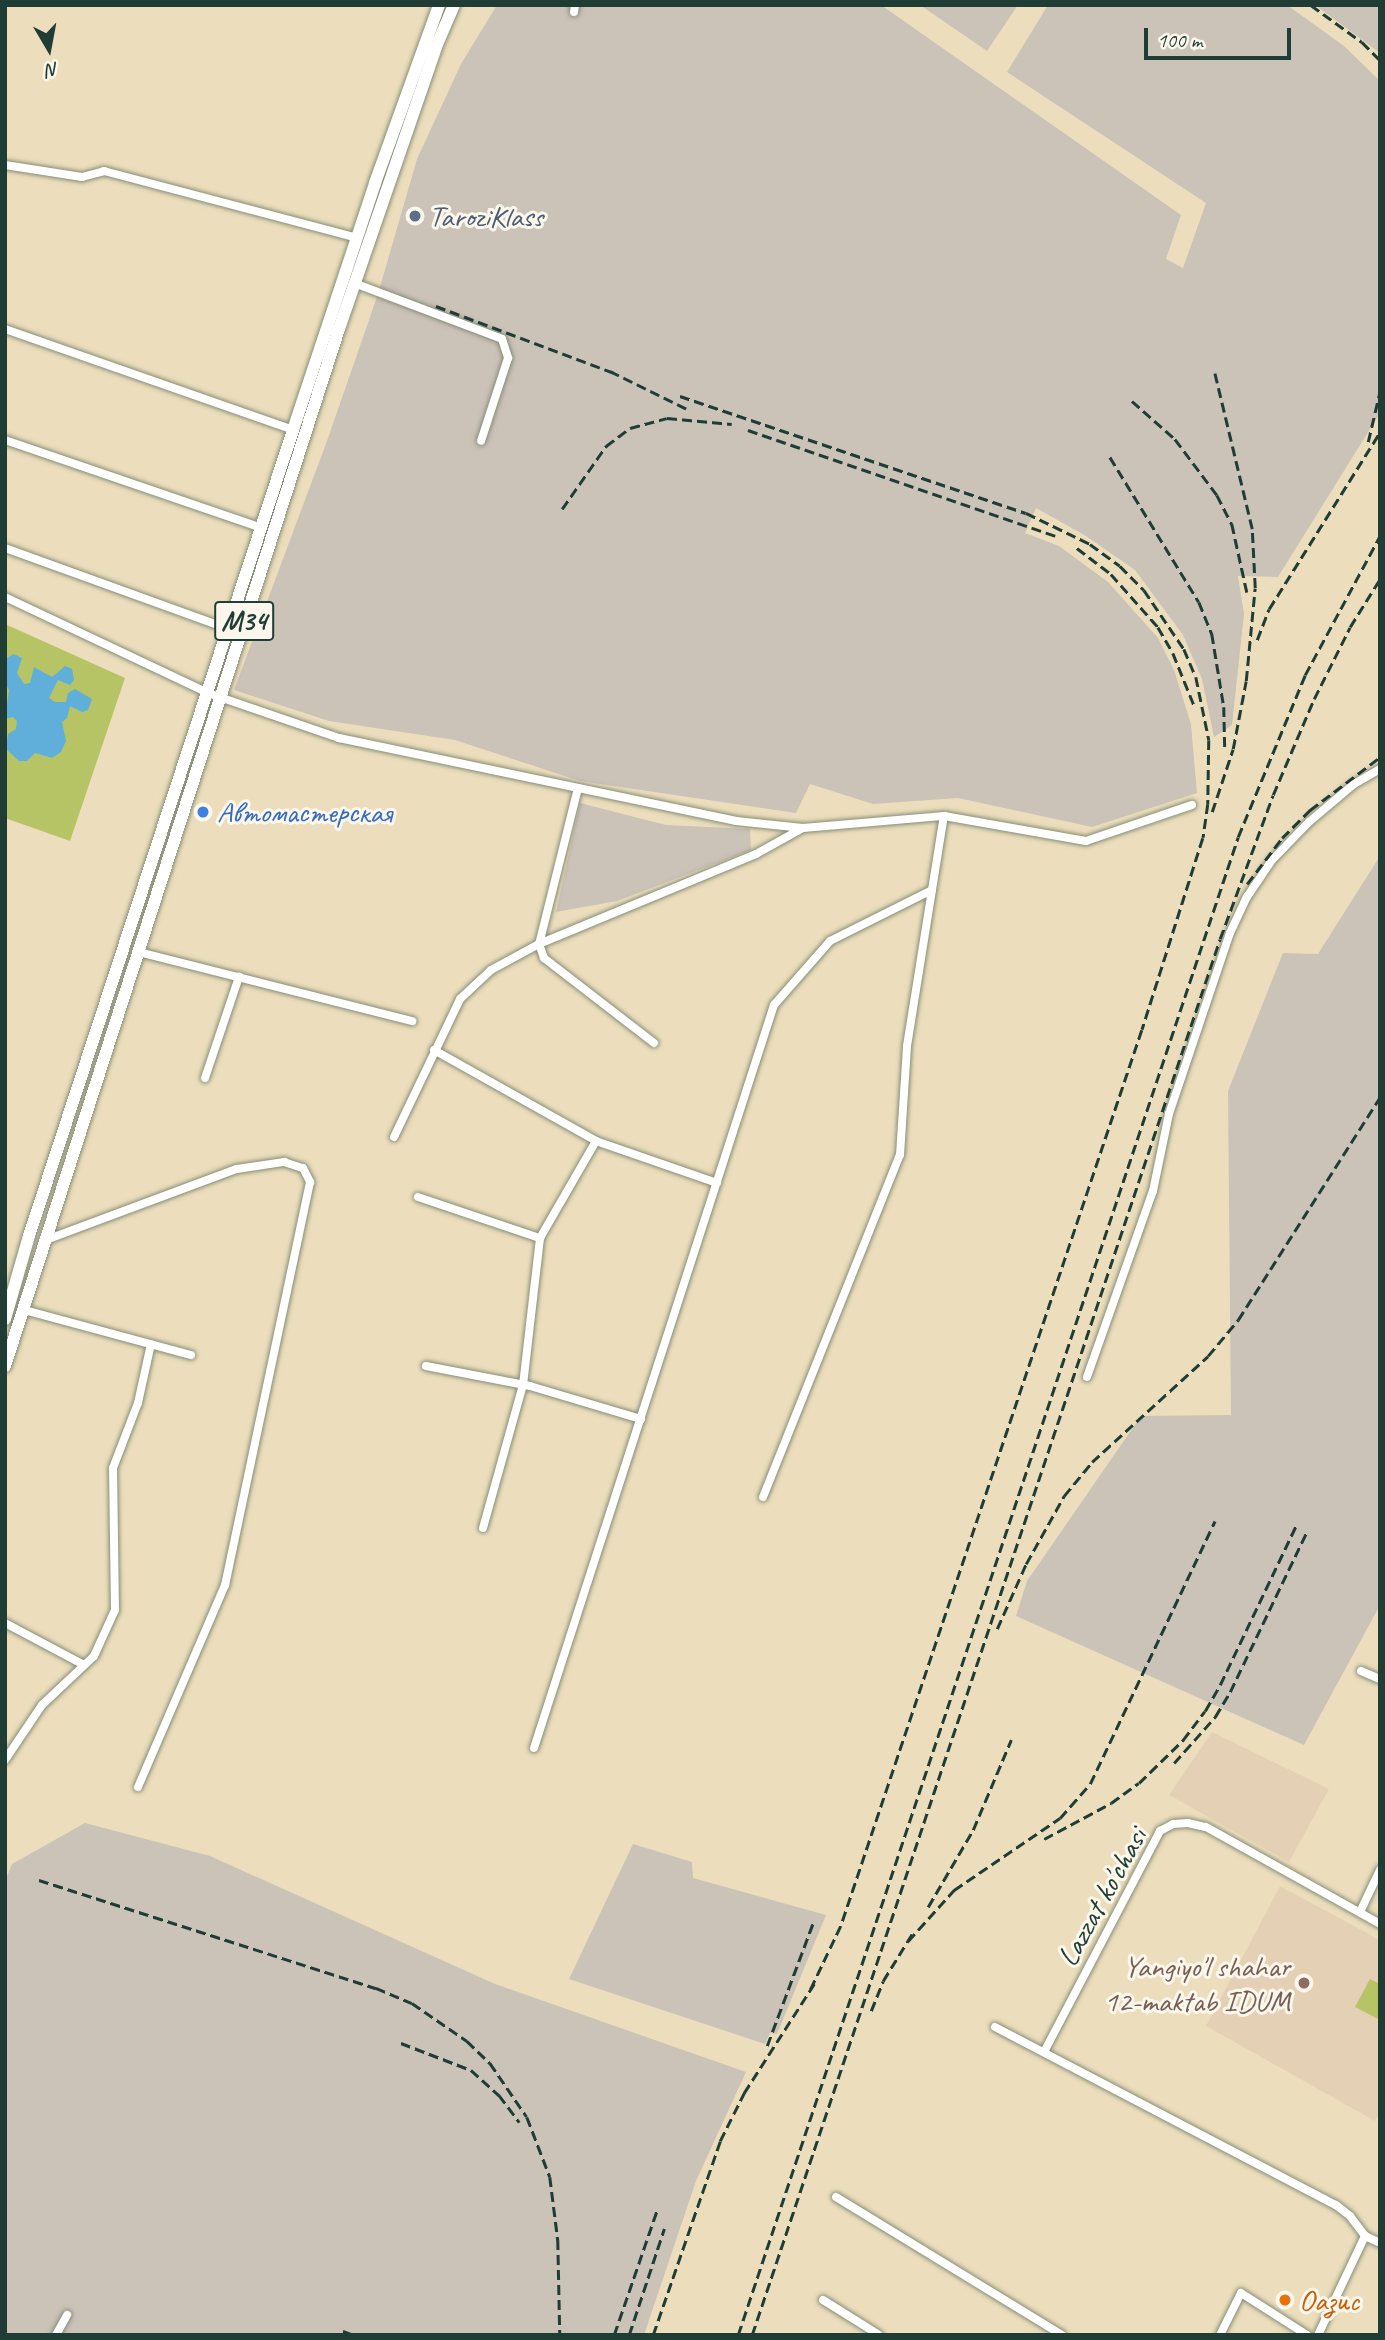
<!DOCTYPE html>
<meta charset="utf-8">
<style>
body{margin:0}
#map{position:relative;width:1385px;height:2340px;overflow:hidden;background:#ecdebc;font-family:Caveat,sans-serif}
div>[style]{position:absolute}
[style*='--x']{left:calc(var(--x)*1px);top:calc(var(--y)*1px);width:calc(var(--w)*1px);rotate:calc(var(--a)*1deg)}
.built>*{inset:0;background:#e4d1b5}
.industrial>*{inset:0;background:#cbc2b8}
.green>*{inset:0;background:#b6c466}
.water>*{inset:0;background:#5fafda}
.roads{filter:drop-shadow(0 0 2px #868e78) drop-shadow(0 0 2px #868e78)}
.minor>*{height:8px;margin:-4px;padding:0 4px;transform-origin:4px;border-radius:4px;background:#fff}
.primary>*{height:12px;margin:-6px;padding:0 6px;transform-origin:6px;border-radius:6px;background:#fff}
.rail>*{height:2.5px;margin-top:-1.25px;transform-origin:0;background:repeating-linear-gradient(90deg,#1f3d34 0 10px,transparent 0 15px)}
.dots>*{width:19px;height:19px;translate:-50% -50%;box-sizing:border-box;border:4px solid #fbf7ec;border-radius:50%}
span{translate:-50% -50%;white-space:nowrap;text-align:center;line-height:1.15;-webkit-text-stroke:6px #fbf7ec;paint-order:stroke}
.shield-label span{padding:2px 5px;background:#fbf7ec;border:2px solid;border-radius:5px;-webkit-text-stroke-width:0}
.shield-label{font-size:28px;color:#1f3d34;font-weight:700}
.service-label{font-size:30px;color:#4e5e75}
.left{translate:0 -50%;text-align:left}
.shop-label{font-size:30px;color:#366cbe}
.street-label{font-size:30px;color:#1f3d34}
.education-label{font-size:30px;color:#785e54}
.right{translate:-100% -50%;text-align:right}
.food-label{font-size:30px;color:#c56008}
.frame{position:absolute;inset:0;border:7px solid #1f3d34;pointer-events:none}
.north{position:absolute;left:14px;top:14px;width:70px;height:70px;-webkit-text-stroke:5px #fbf7ec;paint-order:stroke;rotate:170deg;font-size:19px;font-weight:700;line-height:28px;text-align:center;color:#1f3d34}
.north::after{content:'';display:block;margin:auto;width:24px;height:32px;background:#1f3d34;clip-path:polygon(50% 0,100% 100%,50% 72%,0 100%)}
.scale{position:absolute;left:1144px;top:28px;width:147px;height:32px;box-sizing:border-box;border:4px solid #1f3d34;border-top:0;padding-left:9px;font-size:21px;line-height:24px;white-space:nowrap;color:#1f3d34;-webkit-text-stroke:5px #fbf7ec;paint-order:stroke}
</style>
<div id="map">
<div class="built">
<div style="clip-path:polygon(1212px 1732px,1329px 1789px,1289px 1862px,1169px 1795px)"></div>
<div style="clip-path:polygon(1280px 1886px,1380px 1940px,1380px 2112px,1375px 2121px,1206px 2026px)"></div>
</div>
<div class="industrial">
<div style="clip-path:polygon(497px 5px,881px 5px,1181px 215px,1166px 259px,1183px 268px,1206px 203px,1007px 72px,1048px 5px,1287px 5px,1344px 46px,1380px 81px,1380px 413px,1278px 577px,1238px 576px,1244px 614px,1232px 725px,1214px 737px,1202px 679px,1183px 635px,1135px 570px,1086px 536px,1036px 508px,1025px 533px,1059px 546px,1108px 582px,1158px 638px,1174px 670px,1191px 724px,1197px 793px,1092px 827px,958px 798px,873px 804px,810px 784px,796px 813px,580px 781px,455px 740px,329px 721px,234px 690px,327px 441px,378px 294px,417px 159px,461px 64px)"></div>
<div style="clip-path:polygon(920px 5px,1018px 5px,987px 51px)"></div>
<div style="clip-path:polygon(1315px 5px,1380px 5px,1380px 53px)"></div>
<div style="clip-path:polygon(580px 803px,666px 825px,750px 829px,751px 850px,617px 901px,556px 912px)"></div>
<div style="clip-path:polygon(1380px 856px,1380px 1605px,1304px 1745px,1016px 1616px,1027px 1581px,1141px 1416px,1231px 1415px,1228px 1091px,1283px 953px,1318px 954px)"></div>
<div style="clip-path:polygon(85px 1823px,210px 1856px,495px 1984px,746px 2072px,696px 2181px,644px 2335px,5px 2335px,5px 1881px,12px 1864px)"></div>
<div style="clip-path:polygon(633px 1844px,692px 1862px,693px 1878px,826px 1915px,777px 2034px,770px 2033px,765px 2044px,569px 1979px)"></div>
</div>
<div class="green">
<div style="clip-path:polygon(5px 624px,125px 678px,70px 841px,5px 818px)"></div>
<div style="clip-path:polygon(1370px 1979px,1380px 1984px,1380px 2020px,1355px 2007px)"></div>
</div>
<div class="water">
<div style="clip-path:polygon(14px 654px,22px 658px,17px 673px,24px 684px,30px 683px,34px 667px,52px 677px,65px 666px,72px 669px,74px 680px,70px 685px,58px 680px,49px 698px,55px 702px,66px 702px,68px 693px,75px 689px,92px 699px,88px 710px,82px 712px,70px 706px,67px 718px,62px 722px,66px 741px,61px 752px,52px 758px,35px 753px,27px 761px,19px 761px,6px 749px,8px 734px,16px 729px,17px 721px,13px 717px,5px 719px,9px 690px,5px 683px,5px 659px)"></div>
</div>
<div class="roads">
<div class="minor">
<div style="--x:574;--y:12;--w:7;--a:-82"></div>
<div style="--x:5;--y:165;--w:78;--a:8.9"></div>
<div style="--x:82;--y:177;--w:23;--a:-15"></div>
<div style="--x:104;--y:171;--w:262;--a:14.8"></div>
<div style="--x:354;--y:283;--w:158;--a:20.7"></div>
<div style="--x:502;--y:339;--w:20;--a:72"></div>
<div style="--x:508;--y:358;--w:87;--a:108"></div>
<div style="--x:5;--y:329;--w:305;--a:19.3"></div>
<div style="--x:5;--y:440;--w:272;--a:18.9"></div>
<div style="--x:5;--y:548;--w:238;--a:19.9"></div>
<div style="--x:5;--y:597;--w:225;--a:25.3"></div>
<div style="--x:208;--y:693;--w:139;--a:19"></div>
<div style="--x:339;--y:738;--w:406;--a:11.8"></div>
<div style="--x:736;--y:821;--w:67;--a:6"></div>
<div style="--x:803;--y:828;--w:142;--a:-4.9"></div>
<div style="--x:944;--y:816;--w:144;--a:10"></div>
<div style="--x:1086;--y:841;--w:112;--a:-18.8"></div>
<div style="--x:578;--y:788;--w:161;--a:104"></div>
<div style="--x:539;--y:944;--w:15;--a:70"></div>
<div style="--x:544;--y:958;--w:139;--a:37.7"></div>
<div style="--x:139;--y:952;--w:282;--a:14.2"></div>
<div style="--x:434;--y:1050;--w:186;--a:29.3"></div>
<div style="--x:596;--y:1141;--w:128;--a:19.1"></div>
<div style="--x:205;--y:1078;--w:107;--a:-71.4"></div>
<div style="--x:394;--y:1137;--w:153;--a:-64.4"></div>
<div style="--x:460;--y:999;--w:42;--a:-43.1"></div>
<div style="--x:491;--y:970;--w:55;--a:-28.4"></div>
<div style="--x:539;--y:944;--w:235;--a:-22.5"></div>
<div style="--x:756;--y:854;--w:54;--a:-29"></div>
<div style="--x:418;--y:1197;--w:129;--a:18.6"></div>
<div style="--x:43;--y:1241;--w:207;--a:-20.4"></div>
<div style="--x:237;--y:1169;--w:48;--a:-8.5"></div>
<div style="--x:284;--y:1162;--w:20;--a:18"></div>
<div style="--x:303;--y:1168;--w:16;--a:63"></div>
<div style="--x:310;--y:1182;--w:412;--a:101.9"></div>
<div style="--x:225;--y:1585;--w:220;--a:113.3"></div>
<div style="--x:24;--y:1310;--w:173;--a:15.1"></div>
<div style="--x:426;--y:1366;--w:106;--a:10.9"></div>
<div style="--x:530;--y:1386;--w:116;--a:16.6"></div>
<div style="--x:1087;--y:1377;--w:197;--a:-70.5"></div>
<div style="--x:1153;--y:1191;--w:79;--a:-78.3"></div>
<div style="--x:1169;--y:1114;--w:191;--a:-71.4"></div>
<div style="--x:1230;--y:933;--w:40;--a:-65"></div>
<div style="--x:1247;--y:897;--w:45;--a:-56"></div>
<div style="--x:1272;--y:860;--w:53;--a:-45.8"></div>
<div style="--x:1309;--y:822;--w:59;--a:-40.2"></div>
<div style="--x:1354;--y:784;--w:30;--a:-30"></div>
<div style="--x:763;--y:1497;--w:368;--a:-68.2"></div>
<div style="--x:900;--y:1155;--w:109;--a:-86.3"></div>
<div style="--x:907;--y:1046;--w:233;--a:-80.9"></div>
<div style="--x:483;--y:1528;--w:148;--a:-74.4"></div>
<div style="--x:523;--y:1385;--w:148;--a:-83.4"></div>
<div style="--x:540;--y:1238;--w:112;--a:-60"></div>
<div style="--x:5;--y:1623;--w:89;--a:28"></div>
<div style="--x:1361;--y:1671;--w:21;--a:23"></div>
<div style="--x:534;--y:1748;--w:781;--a:-72.1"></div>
<div style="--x:774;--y:1005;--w:85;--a:-48.8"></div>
<div style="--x:830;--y:941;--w:114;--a:-26.6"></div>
<div style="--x:5;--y:1760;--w:66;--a:-56.1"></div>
<div style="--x:42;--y:1705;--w:71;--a:-43.3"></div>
<div style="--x:94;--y:1656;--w:51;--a:-65.5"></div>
<div style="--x:115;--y:1610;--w:142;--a:-90.8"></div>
<div style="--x:113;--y:1468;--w:70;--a:-69"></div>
<div style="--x:138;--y:1403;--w:60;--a:-77.6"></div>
<div style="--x:1360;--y:1912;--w:47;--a:-64.5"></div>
<div style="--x:995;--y:2027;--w:385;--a:27.6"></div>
<div style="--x:1336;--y:2205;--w:18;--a:38"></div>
<div style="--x:1350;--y:2216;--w:25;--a:53"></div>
<div style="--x:1365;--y:2236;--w:17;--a:25"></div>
<div style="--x:1044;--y:2052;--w:250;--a:-62.3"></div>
<div style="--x:1160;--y:1831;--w:15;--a:-28"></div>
<div style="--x:1173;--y:1824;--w:15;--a:-4"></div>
<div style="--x:1188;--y:1823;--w:18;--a:13"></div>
<div style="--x:1206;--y:1827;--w:199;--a:29.1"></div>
<div style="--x:836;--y:2197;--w:265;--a:31.4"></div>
<div style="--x:823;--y:2300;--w:66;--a:32"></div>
<div style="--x:56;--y:2335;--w:23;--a:-61"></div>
<div style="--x:1220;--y:2335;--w:47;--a:-63.4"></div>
<div style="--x:1241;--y:2293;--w:78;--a:32.5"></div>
<div style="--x:1318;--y:2335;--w:110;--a:-64.6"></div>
</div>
<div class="primary">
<div style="--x:5;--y:1319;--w:86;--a:-73.9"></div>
<div style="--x:29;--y:1236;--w:848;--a:-71.86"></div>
<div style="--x:293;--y:430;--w:260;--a:-71.6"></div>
<div style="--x:375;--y:183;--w:189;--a:-70.2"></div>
<div style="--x:5;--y:1366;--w:1089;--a:-72.15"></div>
<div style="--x:339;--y:329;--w:298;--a:-71"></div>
<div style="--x:436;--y:47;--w:46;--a:-66.8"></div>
</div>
</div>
<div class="rail">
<div style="--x:1311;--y:5;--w:63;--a:36"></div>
<div style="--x:1362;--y:42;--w:25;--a:45"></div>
<div style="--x:436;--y:306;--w:193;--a:20.6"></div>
<div style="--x:610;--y:371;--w:88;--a:26.3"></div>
<div style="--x:680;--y:396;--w:365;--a:18.7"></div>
<div style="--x:1026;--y:513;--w:71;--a:25.8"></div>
<div style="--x:1090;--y:544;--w:37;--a:36"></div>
<div style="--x:1120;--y:566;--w:34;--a:45"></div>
<div style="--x:1144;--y:590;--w:71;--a:55.9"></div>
<div style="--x:1184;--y:649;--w:30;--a:67"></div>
<div style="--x:1196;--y:677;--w:64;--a:78.3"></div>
<div style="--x:1209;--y:740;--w:64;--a:90.9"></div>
<div style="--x:1208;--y:804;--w:34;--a:98"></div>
<div style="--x:1203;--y:838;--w:201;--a:107.6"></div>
<div style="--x:1142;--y:1030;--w:945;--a:108.57"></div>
<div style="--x:841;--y:1926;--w:72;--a:115.5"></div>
<div style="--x:1132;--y:401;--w:57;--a:41.5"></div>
<div style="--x:1175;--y:439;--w:70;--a:53.1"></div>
<div style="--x:1217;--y:495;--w:33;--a:63"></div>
<div style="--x:1232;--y:524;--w:70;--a:77.6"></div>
<div style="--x:748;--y:430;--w:326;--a:19"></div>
<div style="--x:1368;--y:442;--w:52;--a:-76.8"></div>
<div style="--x:1110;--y:457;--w:170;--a:58.5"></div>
<div style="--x:1199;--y:602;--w:35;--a:68"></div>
<div style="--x:1212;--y:634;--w:74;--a:80.7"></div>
<div style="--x:1224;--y:707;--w:43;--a:88.7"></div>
<div style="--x:562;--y:509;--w:77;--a:-55.1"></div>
<div style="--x:606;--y:446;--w:30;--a:-37"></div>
<div style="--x:630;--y:428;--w:38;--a:-15"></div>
<div style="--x:667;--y:418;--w:65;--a:5.3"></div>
<div style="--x:1077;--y:548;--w:43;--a:37.4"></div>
<div style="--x:1111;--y:574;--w:71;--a:48.4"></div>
<div style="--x:1158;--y:627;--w:30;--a:60"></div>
<div style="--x:1173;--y:653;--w:56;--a:68"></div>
<div style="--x:1257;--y:640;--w:33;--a:-69"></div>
<div style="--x:1269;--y:609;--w:209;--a:-57.9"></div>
<div style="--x:1212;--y:812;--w:66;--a:-71.6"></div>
<div style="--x:1233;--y:749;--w:69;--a:-79.2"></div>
<div style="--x:1246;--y:681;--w:93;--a:-84.5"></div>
<div style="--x:1255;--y:588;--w:59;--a:-92.9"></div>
<div style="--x:1252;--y:529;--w:163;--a:-103.5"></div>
<div style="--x:1247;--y:884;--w:58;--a:-52.7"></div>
<div style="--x:1282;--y:838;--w:40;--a:-45"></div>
<div style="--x:1310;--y:810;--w:88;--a:-37.1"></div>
<div style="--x:997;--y:1629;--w:71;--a:-66"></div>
<div style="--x:1026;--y:1564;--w:78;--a:-60.8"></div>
<div style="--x:1064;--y:1496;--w:44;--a:-50.5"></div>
<div style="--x:1092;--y:1462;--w:157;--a:-42.4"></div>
<div style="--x:1208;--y:1356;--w:47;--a:-50.2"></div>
<div style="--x:1238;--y:1320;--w:264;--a:-57.5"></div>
<div style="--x:1174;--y:1763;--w:62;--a:-48.3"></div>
<div style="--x:1215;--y:1717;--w:29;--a:-59"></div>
<div style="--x:1230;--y:1692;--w:178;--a:-64.4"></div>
<div style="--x:1044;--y:1839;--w:76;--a:-28.2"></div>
<div style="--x:1111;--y:1803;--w:34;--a:-36"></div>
<div style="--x:1139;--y:1783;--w:62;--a:-44.3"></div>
<div style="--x:1183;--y:1740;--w:36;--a:-53"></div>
<div style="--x:1205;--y:1711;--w:30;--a:-60"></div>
<div style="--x:1220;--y:1685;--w:176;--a:-64.5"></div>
<div style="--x:39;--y:1880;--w:354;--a:17.8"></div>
<div style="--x:376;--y:1988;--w:39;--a:23"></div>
<div style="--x:412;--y:2003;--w:67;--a:34.6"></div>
<div style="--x:467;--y:2041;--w:32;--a:44"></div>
<div style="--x:490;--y:2063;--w:65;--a:55.6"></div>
<div style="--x:527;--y:2117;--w:64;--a:69"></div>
<div style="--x:550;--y:2177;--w:64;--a:82.8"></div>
<div style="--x:558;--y:2240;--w:95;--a:88.8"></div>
<div style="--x:928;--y:1907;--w:89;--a:-59.7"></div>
<div style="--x:973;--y:1830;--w:98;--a:-67.1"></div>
<div style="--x:908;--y:1941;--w:69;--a:-48"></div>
<div style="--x:954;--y:1890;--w:128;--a:-34.2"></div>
<div style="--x:1060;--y:1818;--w:45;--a:-48.6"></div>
<div style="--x:1090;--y:1784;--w:291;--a:-64.6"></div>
<div style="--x:871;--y:2011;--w:32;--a:-68"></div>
<div style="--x:883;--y:1981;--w:55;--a:-58.3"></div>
<div style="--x:401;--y:2043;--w:75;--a:21.1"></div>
<div style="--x:471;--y:2070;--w:38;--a:42"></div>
<div style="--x:499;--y:2095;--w:34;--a:53"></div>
<div style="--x:767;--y:2046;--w:131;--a:-69.5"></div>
<div style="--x:343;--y:2331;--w:12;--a:20"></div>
<div style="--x:614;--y:2335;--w:132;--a:-71"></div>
<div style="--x:629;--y:2335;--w:112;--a:-71.7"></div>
<div style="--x:653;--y:2335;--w:205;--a:-70.9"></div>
<div style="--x:720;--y:2141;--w:54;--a:-63.4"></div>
<div style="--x:744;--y:2093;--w:130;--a:-57.3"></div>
<div style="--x:738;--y:2335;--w:1579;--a:-71.54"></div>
<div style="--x:1238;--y:837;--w:175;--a:-67.5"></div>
<div style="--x:1305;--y:675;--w:158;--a:-61.7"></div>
<div style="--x:752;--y:2335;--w:1472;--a:-71.47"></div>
<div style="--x:1220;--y:939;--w:153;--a:-69.8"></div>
<div style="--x:1273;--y:795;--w:104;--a:-66.9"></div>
<div style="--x:1314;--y:699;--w:80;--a:-63.4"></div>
<div style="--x:1350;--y:627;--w:57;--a:-58"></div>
</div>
<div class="dots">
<div style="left:415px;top:216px;background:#5c6f8a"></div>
<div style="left:203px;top:812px;background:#3f7fe0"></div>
<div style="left:1304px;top:1983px;background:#8d6e63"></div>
<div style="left:1285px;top:2300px;background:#e8710a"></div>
</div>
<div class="shield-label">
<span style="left:244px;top:621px">M34</span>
</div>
<div class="service-label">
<span class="left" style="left:429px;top:216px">TaroziKlass</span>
</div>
<div class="shop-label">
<span class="left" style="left:217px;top:812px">Автомастерская</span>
</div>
<div class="street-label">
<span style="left:1102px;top:1897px;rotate:-61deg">Lazzat ko'chasi</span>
</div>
<div class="education-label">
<span class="right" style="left:1290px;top:1983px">Yangiyo'l shahar<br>12-maktab IDUM</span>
</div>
<div class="food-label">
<span class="left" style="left:1299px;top:2300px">Оазис</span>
</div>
<div class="frame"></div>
<div class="north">N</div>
<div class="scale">100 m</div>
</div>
